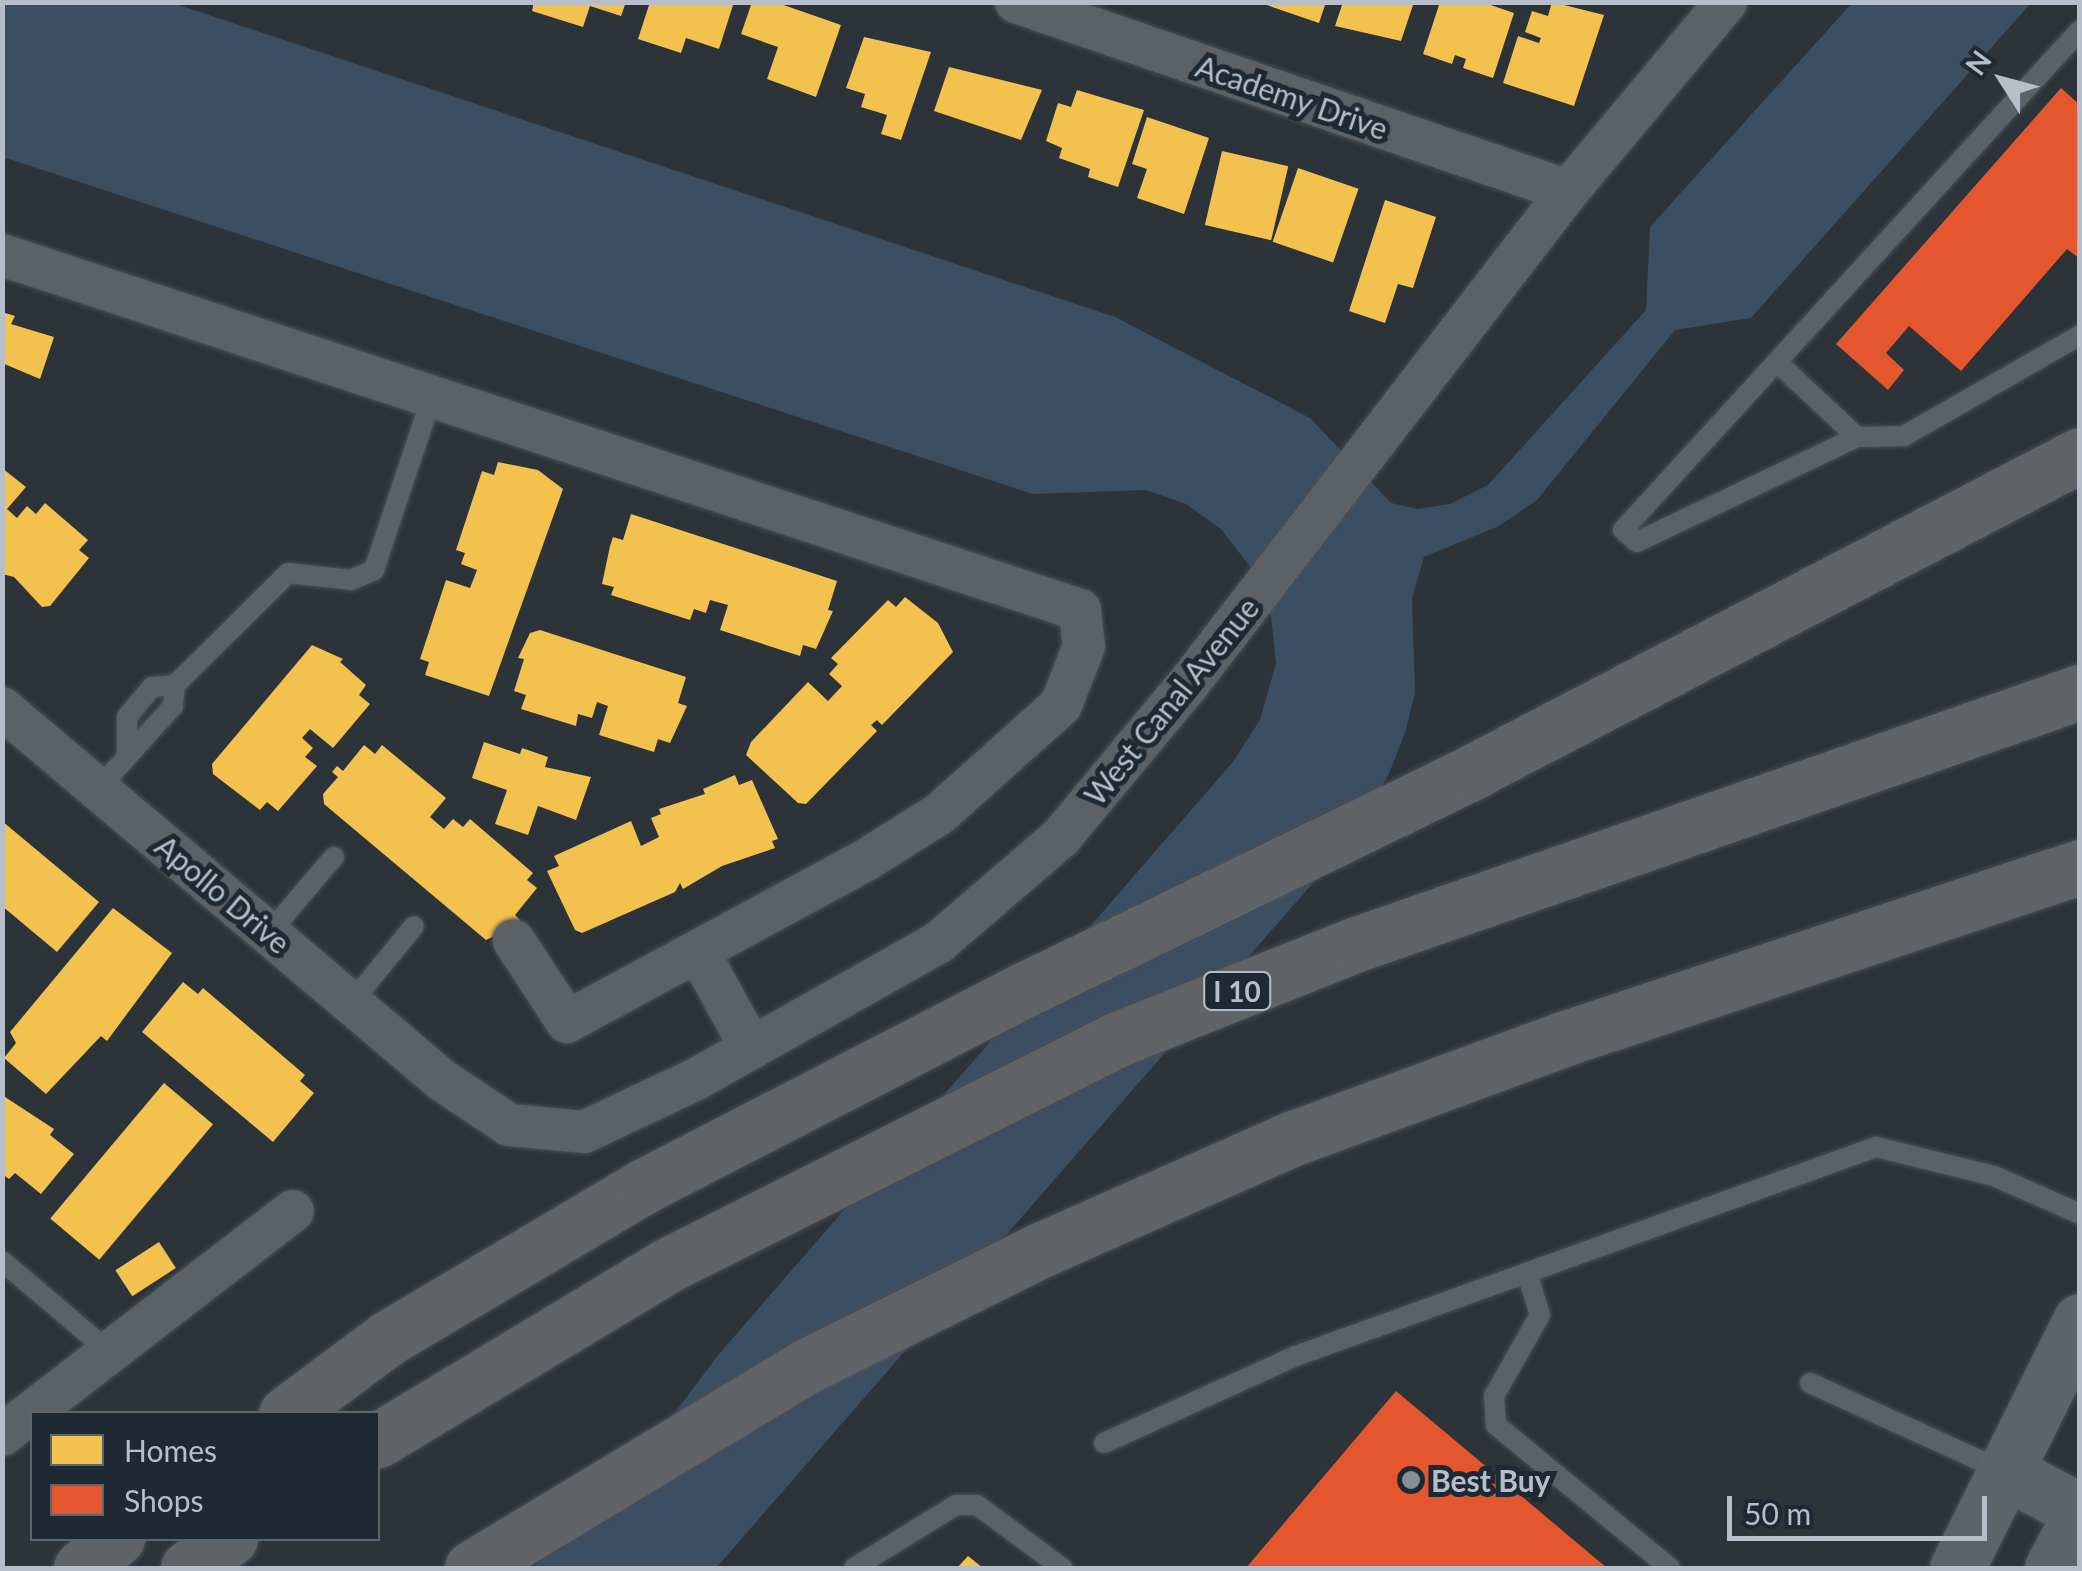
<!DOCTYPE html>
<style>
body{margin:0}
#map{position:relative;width:2082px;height:1571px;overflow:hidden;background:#2c3339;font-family:Lato,sans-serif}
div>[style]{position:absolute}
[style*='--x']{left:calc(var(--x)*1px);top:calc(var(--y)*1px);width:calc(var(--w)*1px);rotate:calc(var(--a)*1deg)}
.water>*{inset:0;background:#3b4f63}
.homes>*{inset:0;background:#f2c14e;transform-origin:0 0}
.shops>*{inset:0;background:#e4572e}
.roads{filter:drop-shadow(0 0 2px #4a4f54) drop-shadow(0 0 2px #4a4f54)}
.lane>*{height:20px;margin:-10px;padding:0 10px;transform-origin:10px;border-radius:10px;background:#5c6067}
.street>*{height:42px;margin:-21px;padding:0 21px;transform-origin:21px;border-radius:21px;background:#5c6067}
.primary>*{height:55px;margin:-27.5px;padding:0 27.5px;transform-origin:27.5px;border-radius:27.5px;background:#5e6369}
.highway>*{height:55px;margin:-27.5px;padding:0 27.5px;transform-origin:27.5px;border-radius:27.5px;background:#616467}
.dots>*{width:28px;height:28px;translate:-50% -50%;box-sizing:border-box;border:5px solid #1f2934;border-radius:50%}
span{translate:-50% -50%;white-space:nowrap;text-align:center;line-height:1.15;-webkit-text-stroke:10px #1f2934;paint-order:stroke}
.shield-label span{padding:2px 8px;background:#1f2934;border:2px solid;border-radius:8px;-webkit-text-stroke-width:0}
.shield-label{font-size:28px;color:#b6bfc9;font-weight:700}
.street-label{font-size:30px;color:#b6bfc9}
.poi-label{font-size:30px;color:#b6bfc9;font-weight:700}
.left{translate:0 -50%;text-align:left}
.frame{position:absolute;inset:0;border:5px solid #b6bfc9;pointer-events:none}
.legend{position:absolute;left:30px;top:1411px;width:350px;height:130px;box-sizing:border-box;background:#1f2934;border:2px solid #5b6570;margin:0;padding:12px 18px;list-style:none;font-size:30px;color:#b6bfc9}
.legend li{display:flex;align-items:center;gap:20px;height:50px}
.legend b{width:50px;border:2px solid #5b6570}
.north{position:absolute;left:1952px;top:30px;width:100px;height:100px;-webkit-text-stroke:8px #1f2934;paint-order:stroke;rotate:306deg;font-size:28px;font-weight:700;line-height:40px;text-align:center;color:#b6bfc9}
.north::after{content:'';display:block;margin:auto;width:35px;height:45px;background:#b6bfc9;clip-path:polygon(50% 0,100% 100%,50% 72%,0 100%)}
.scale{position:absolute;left:1727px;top:1496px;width:260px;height:45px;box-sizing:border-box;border:5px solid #b6bfc9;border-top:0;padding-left:12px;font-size:30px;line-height:35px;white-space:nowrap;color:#b6bfc9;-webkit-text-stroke:8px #1f2934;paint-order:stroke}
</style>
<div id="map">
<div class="water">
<div style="clip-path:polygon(3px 3px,173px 3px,1115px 317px,1310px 418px,1391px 503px,1418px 509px,1450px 504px,1488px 485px,1646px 310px,1650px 227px,1852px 3px,2031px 3px,1751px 318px,1675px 330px,1537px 500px,1499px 526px,1424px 557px,1412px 598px,1415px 693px,1405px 733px,1388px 776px,1332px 861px,716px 1568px,533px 1568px,613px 1495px,719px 1354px,1232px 763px,1260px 720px,1276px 663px,1271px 616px,1258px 577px,1221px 529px,1186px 504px,1146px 490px,1033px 494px,3px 157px)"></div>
</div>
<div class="homes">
<div style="clip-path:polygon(534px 2px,626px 2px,621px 16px,590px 6px,583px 27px,532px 11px)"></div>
<div style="clip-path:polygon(650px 2px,734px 2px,719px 49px,686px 38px,681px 53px,638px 39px)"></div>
<div style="clip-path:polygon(752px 2px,775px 2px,841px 25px,816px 97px,767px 79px,778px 47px,741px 34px)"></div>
<div style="clip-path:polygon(1258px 2px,1326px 2px,1319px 23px)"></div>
<div style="clip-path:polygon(1343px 2px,1414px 2px,1401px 41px,1335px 26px)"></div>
<div style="clip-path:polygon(1440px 2px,1482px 2px,1514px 13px,1493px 78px,1463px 68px,1466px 59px,1455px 55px,1452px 64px,1423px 54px)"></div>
<div style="clip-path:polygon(1552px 2px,1604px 15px,1574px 106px,1503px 83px,1518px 36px,1539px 43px,1541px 38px,1525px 32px,1532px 11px,1548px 16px)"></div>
<div style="clip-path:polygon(864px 37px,931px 52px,901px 140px,881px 134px,887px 115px,861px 107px,865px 94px,846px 88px)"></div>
<div style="clip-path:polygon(949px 67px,1042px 90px,1021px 140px,934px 111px)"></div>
<div style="clip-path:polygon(1077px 90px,1144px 110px,1118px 187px,1088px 177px,1090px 169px,1059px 158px,1062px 148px,1046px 141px,1058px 103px,1071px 107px)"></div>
<div style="clip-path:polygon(1147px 117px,1209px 138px,1184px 214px,1137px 198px,1147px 169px,1132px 164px)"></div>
<div style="left:1222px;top:151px;width:68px;height:76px;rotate:13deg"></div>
<div style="left:1298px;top:168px;width:64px;height:78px;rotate:19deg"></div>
<div style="clip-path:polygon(1385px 200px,1436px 217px,1413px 288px,1398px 284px,1385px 323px,1349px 311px)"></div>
<div style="clip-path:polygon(2px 312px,15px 316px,11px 324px,54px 337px,40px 379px,2px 363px)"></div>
<div style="clip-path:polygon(498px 462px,538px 470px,563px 489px,489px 696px,425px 675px,429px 662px,420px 659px,446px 580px,470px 588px,477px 570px,461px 564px,465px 553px,456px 550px,482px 471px,494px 475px)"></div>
<div style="clip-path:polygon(2px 468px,26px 487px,7px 509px,17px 518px,27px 506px,36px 514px,45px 503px,88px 540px,79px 550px,89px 558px,50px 606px,42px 607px,14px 577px,2px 574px)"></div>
<div style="clip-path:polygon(631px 514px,837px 581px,828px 610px,833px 611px,816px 649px,803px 645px,800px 656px,720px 630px,728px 605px,710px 600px,706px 613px,694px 609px,690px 620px,611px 595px,614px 587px,602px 584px,610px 546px,613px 537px,623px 540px)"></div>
<div style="clip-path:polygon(905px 597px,938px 623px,953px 652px,882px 725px,877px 720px,871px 725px,877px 731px,806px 804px,798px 803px,746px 755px,751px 742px,808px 682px,828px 701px,842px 686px,829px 674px,838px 664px,831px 658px,888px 600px,896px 607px)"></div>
<div style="clip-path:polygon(540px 630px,686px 677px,678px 703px,687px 706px,670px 743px,658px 739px,654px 752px,599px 735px,608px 706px,597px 702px,592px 718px,578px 714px,576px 726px,521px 709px,526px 695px,514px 691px,524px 659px,518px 658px,530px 633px)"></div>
<div style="clip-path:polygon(312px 645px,343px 659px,340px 662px,366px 685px,359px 695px,370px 704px,333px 748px,310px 729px,302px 738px,313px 748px,305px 757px,317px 766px,278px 811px,267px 802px,260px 810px,213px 774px,212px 764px)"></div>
<div style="clip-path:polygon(484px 742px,520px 754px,522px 748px,548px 757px,545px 767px,591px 777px,576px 820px,538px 806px,528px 835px,495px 824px,507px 790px,472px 778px)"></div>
<div style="clip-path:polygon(364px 745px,375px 754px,382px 745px,446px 798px,430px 817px,444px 829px,453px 819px,463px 827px,470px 819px,533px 873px,527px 880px,537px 888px,515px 915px,520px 920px,515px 926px,486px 940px,324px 804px,323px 794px,338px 777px,332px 772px,337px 766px,343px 771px)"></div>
<div style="clip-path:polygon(735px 775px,739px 785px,752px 780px,778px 839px,772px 841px,775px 848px,722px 866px,683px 889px,680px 883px,675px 892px,582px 933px,575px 930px,547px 871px,559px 866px,554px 856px,631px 821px,641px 846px,659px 837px,651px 818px,661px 814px,659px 809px,705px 794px,703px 789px)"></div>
<div style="clip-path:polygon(2px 821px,99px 902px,57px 952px,2px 906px)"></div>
<div style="clip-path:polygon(113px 908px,172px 953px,107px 1041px,101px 1036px,46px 1094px,4px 1058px,16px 1043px,10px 1032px)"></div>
<div style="clip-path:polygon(183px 982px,198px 994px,203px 988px,305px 1075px,300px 1081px,314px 1093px,273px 1142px,142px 1032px)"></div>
<div style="left:164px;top:1083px;width:64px;height:177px;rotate:40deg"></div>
<div style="clip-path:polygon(2px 1095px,54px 1129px,50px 1135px,74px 1154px,41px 1194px,15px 1173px,9px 1179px,2px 1174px)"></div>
<div style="left:159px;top:1242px;width:31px;height:52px;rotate:57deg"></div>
<div style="clip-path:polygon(968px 1556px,983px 1568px,957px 1568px)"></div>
</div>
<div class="shops">
<div style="clip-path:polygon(2061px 88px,2080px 105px,2080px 259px,2067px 249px,1961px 371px,1909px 326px,1886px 353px,1904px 370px,1888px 390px,1836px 344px)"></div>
<div style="clip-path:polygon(1396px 1391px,1607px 1568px,1246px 1568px)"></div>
</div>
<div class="roads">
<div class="lane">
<div style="--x:1778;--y:363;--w:108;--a:43.1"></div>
<div style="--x:1857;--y:437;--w:244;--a:154.5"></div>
<div style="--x:1637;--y:542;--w:18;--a:-139"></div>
<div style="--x:1623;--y:530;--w:677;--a:-47.57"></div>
<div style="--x:1857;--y:437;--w:47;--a:-1.2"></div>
<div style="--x:1904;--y:436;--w:203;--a:-29.8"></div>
<div style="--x:175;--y:685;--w:159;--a:-44.7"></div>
<div style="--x:288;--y:573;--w:63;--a:6.3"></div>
<div style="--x:351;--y:580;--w:25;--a:-23"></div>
<div style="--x:374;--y:570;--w:182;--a:-71.5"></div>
<div style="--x:98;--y:789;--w:112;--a:-47.9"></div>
<div style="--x:173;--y:706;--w:21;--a:-85"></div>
<div style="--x:175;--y:685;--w:23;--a:175"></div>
<div style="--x:152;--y:687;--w:39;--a:130"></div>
<div style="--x:127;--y:717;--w:34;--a:90"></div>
<div style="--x:269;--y:933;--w:100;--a:-49.5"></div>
<div style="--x:351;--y:1003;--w:99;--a:-50.7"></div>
<div style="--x:2;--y:1261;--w:143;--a:40.2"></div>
<div style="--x:1527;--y:1273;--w:44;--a:72.8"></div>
<div style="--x:1540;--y:1315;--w:93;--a:119.6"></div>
<div style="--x:1494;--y:1396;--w:29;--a:86"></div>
<div style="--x:1496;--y:1425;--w:225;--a:39.4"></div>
<div style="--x:1810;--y:1383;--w:210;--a:24.5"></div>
<div style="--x:1104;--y:1443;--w:211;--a:-24.4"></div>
<div style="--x:1296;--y:1356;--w:617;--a:-19.82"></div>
<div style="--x:1876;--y:1147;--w:122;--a:13.8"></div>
<div style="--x:1994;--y:1176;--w:94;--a:23.8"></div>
<div style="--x:854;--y:1568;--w:120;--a:-31.7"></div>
<div style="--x:956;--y:1505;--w:21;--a:0"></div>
<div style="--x:977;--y:1505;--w:106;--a:36.5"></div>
</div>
<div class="street">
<div style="--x:1016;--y:2;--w:583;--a:18.9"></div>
<div style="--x:2;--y:255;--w:1135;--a:18.23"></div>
<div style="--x:1080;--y:610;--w:36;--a:84"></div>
<div style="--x:1084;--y:646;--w:63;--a:111.3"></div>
<div style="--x:1061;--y:705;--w:164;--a:138.2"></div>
<div style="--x:939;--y:814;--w:86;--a:147.8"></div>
<div style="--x:866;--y:860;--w:340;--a:151.6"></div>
<div style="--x:567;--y:1022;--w:97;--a:-123.2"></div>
<div style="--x:2;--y:708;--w:578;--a:40.22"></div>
<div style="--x:443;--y:1081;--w:79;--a:33.7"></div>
<div style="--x:509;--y:1125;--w:75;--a:5.3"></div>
<div style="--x:584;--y:1132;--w:126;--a:-25.3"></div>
<div style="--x:698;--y:1078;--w:277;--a:-29.4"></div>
<div style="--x:939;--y:942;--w:161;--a:-40.7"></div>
<div style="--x:1061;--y:837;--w:200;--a:-50.3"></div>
<div style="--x:1189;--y:683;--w:621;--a:-52.39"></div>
<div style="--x:1568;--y:191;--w:246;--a:-50.1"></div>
<div style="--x:698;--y:951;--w:111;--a:61.3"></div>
<div style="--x:2;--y:1435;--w:367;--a:-37.6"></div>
</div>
<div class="primary">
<div style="--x:2008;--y:1473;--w:81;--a:27.8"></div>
<div style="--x:1957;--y:1568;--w:276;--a:-63.5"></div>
<div style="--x:2052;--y:1568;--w:60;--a:-62.2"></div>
</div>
<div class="highway">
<div style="--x:286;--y:1414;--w:127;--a:-36.7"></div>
<div style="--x:388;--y:1338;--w:298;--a:-30.7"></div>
<div style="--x:644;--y:1186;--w:432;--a:-27.3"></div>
<div style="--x:1028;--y:988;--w:496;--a:-25.9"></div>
<div style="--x:1474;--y:771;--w:683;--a:-27.54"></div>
<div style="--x:378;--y:1440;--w:336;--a:-31.1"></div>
<div style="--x:666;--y:1266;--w:506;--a:-26.67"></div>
<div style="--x:1118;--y:1039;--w:257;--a:-21.7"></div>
<div style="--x:1357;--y:944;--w:766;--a:-19.22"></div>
<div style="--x:81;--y:1568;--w:47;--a:-39.8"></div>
<div style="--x:188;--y:1568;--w:52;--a:-35.5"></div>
<div style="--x:472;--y:1568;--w:389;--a:-31.1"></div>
<div style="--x:805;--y:1367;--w:266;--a:-26.4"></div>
<div style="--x:1043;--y:1249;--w:274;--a:-23.9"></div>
<div style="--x:1294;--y:1138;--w:290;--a:-20.2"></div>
<div style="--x:1566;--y:1038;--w:542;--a:-18.4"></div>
</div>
</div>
<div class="dots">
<div style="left:1411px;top:1480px;background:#868e97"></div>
</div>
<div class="shield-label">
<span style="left:1237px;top:991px">I 10</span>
</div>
<div class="street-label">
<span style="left:1292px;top:97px;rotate:19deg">Academy Drive</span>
<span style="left:1171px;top:701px;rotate:-51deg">West Canal Avenue</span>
<span style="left:223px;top:894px;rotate:40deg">Apollo Drive</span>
</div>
<div class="poi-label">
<span class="left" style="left:1431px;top:1480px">Best Buy</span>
</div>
<div class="frame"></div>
<ul class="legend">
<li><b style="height:28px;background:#f2c14e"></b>Homes</li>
<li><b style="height:28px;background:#e4572e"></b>Shops</li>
</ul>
<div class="north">N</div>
<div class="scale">50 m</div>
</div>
